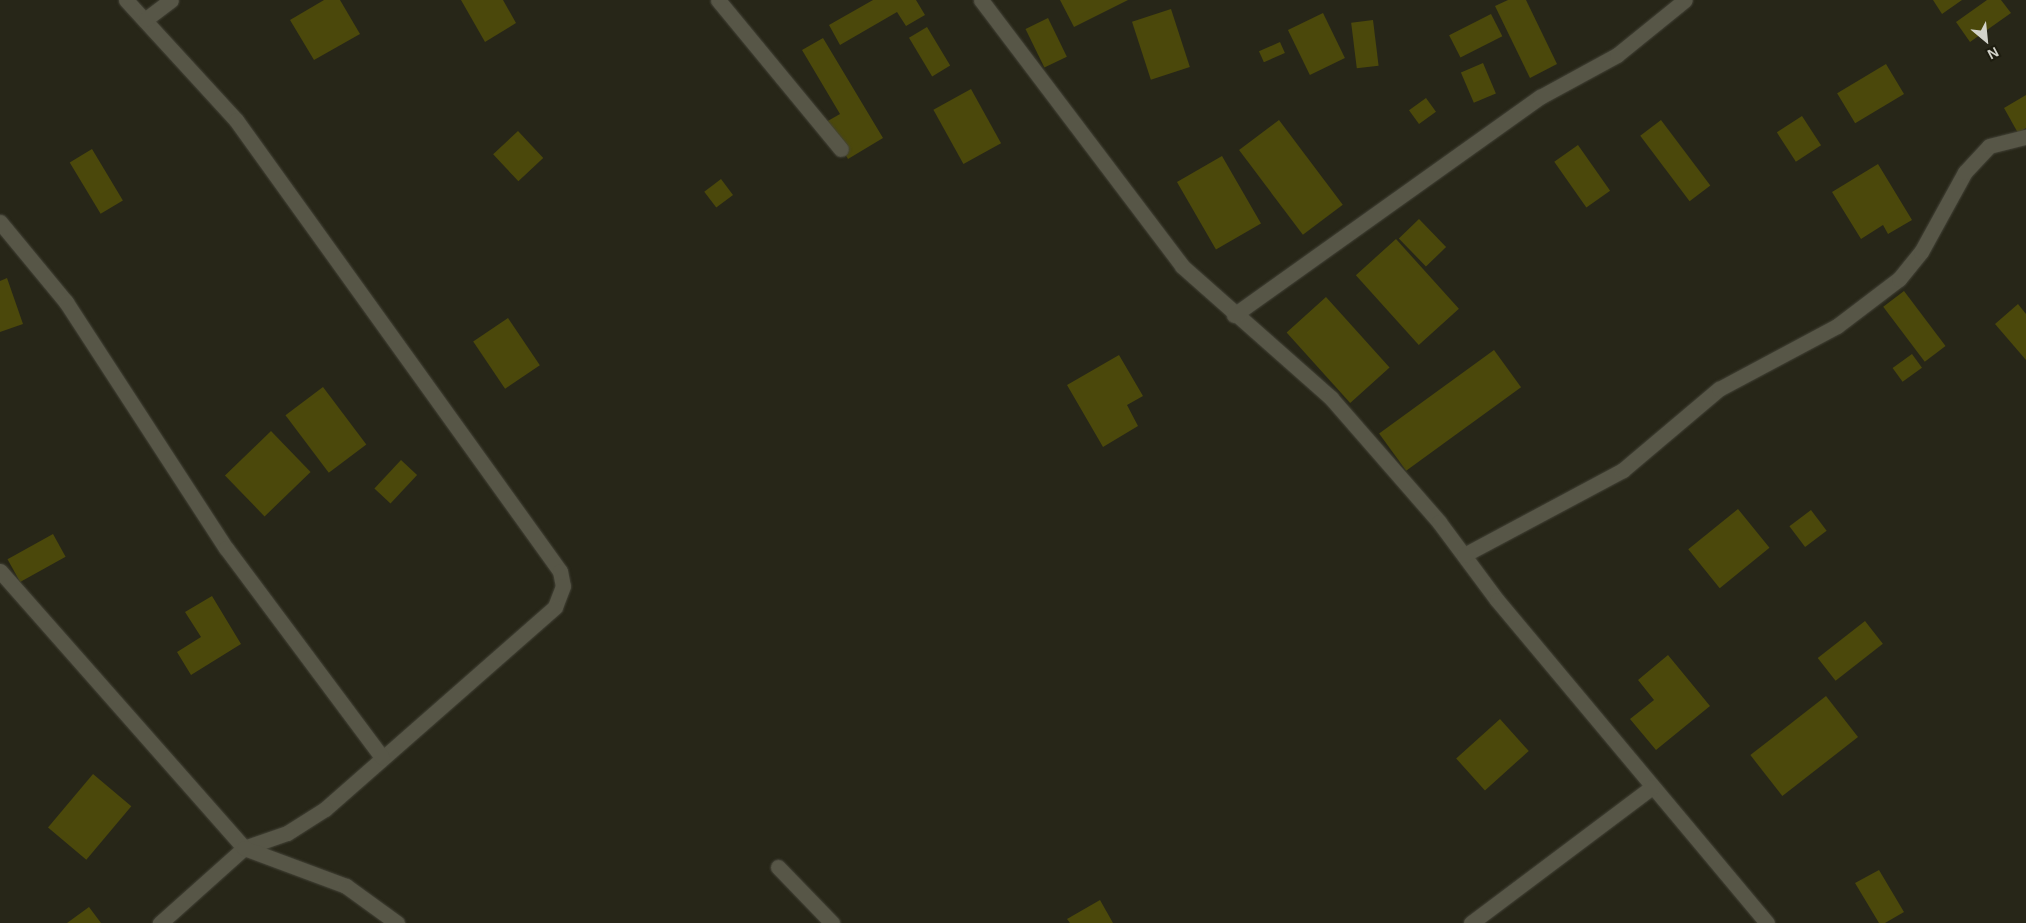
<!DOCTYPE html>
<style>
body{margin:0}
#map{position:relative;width:2026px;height:923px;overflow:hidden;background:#272618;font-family:Arial,sans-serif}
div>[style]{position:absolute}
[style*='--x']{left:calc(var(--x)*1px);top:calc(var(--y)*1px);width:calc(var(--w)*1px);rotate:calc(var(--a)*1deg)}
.building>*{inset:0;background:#4b480b;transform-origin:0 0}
.roads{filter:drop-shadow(0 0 1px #434237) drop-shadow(0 0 1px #434237)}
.minor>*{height:15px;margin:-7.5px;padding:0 7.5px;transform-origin:7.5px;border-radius:7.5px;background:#575647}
span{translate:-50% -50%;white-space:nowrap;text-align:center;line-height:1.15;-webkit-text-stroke:4.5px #1d1c0f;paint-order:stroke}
.north{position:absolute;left:1961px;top:15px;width:50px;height:50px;-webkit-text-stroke:4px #1d1c0f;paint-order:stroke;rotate:152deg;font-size:14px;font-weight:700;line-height:20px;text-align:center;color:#d3d3ca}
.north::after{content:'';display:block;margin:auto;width:18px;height:22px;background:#d3d3ca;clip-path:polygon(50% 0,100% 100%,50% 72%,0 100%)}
</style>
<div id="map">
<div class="building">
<div style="clip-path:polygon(324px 0,340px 0,360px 34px,314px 60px,290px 20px)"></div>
<div style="clip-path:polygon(461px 0,503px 0,516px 23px,485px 42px)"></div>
<div style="clip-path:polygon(873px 0,916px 0,925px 15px,906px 26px,897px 12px,840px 45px,829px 25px)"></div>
<div style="clip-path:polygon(1060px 0,1128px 0,1074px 27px)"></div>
<div style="clip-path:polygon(1508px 0,1526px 0,1557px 64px,1530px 78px,1495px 6px)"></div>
<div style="clip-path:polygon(1933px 0,1962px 0,1942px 14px)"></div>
<div style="clip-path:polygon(1987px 0,2001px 0,2011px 13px,1970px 42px,1956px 22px)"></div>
<div style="left:1171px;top:9px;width:61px;height:41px;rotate:72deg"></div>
<div style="left:1323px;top:13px;width:50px;height:39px;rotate:64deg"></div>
<div style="left:1491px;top:14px;width:25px;height:47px;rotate:63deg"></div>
<div style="left:1048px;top:18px;width:43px;height:25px;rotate:64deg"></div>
<div style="left:1373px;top:20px;width:46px;height:22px;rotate:83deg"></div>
<div style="left:927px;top:27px;width:45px;height:21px;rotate:59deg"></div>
<div style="clip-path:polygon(823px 38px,883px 138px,848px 159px,826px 122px,840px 114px,802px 50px)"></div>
<div style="left:1280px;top:42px;width:12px;height:23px;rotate:66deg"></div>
<div style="left:1483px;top:63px;width:33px;height:24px;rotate:67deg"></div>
<div style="left:1886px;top:64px;width:35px;height:57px;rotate:59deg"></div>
<div style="left:971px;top:89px;width:62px;height:43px;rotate:61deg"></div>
<div style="clip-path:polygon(2026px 95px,2026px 128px,2018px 133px,2004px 108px)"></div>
<div style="left:1426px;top:98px;width:17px;height:21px;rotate:54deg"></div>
<div style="left:1802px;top:116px;width:35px;height:30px;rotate:57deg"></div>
<div style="left:1279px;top:120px;width:106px;height:50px;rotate:53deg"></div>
<div style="left:1661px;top:120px;width:82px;height:26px;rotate:53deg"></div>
<div style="left:518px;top:131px;width:37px;height:34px;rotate:47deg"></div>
<div style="left:1578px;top:145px;width:56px;height:29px;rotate:55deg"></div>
<div style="left:92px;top:149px;width:60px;height:26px;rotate:59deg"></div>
<div style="left:1222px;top:156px;width:78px;height:52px;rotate:60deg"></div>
<div style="clip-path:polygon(1878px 164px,1912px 220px,1888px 234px,1883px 225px,1861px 239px,1832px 192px)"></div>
<div style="left:721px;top:179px;width:20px;height:21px;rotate:53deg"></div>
<div style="left:1419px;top:219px;width:39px;height:28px;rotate:46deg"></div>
<div style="left:1396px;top:239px;width:94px;height:54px;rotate:48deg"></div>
<div style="clip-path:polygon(7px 278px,23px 324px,0 332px,0 281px)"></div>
<div style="left:1904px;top:291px;width:69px;height:26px;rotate:53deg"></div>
<div style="left:1326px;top:297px;width:95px;height:53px;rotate:48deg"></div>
<div style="clip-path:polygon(2018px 304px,2026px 314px,2026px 360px,1995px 324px)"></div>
<div style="left:508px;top:318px;width:57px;height:42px;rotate:56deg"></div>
<div style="left:1494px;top:350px;width:46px;height:142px;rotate:54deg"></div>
<div style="left:1912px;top:354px;width:17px;height:24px;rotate:54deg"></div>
<div style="clip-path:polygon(1119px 355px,1143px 396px,1127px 405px,1138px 426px,1103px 447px,1067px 385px)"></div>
<div style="left:323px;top:387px;width:72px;height:47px;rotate:53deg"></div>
<div style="left:271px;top:431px;width:57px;height:64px;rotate:46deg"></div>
<div style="left:401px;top:460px;width:22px;height:39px;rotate:43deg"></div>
<div style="left:1738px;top:509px;width:50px;height:64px;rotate:51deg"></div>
<div style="left:1811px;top:510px;width:26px;height:27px;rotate:53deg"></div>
<div style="left:53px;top:534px;width:26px;height:52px;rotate:61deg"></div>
<div style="clip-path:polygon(212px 596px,241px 644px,191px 675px,177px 652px,201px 637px,185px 612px)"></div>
<div style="left:1865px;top:621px;width:29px;height:60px;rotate:52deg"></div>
<div style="clip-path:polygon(1668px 655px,1710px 706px,1656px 750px,1630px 719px,1654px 700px,1638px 680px)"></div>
<div style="left:1826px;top:696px;width:52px;height:96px;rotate:52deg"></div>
<div style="left:1500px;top:719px;width:43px;height:59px;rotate:48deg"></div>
<div style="left:93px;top:774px;width:50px;height:70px;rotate:40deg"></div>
<div style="clip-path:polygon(1879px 870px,1904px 912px,1885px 923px,1879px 923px,1855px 883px)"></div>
<div style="clip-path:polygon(1100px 900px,1113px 923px,1070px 923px,1067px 919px)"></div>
<div style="clip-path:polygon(89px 907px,101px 923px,67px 923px)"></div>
</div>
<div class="roads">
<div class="minor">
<div style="--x:126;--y:0;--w:163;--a:47.5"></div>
<div style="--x:236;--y:120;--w:555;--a:54.31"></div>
<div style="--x:560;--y:571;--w:15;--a:79"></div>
<div style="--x:563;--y:586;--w:22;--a:111"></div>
<div style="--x:555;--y:607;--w:306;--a:138.7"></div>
<div style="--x:325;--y:809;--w:45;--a:147.7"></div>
<div style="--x:287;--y:833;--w:46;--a:160.8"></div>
<div style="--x:244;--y:848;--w:113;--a:138.2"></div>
<div style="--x:718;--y:0;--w:193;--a:50.5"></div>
<div style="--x:981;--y:0;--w:333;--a:52.9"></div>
<div style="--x:1182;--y:266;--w:199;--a:41.5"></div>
<div style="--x:1331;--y:398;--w:164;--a:48.9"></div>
<div style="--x:1439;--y:522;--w:97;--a:53.4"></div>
<div style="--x:1497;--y:600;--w:421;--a:50.1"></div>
<div style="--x:146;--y:19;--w:31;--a:-37"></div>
<div style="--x:0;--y:222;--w:104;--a:50.5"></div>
<div style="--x:66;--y:302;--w:293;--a:57"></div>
<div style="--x:226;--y:548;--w:261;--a:53.3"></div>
<div style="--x:1234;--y:315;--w:376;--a:-35.5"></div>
<div style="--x:1540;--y:97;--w:88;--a:-28.6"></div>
<div style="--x:1617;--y:55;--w:87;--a:-39"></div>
<div style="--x:1464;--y:555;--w:180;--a:-28.1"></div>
<div style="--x:1623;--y:470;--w:126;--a:-40.2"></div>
<div style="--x:1719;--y:389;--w:134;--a:-28.1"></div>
<div style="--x:1837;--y:326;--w:78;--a:-37.2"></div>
<div style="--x:1899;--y:279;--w:35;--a:-51"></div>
<div style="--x:1921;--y:252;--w:91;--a:-61.2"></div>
<div style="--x:1965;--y:172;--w:35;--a:-47"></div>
<div style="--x:1989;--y:146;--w:38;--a:-14"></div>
<div style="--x:0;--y:571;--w:369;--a:48.6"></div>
<div style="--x:244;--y:848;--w:109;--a:20.4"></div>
<div style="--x:346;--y:886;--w:63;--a:36"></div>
<div style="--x:778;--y:867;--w:78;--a:46"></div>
<div style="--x:1471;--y:923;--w:226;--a:-36.9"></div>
</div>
</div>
<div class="north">N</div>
</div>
